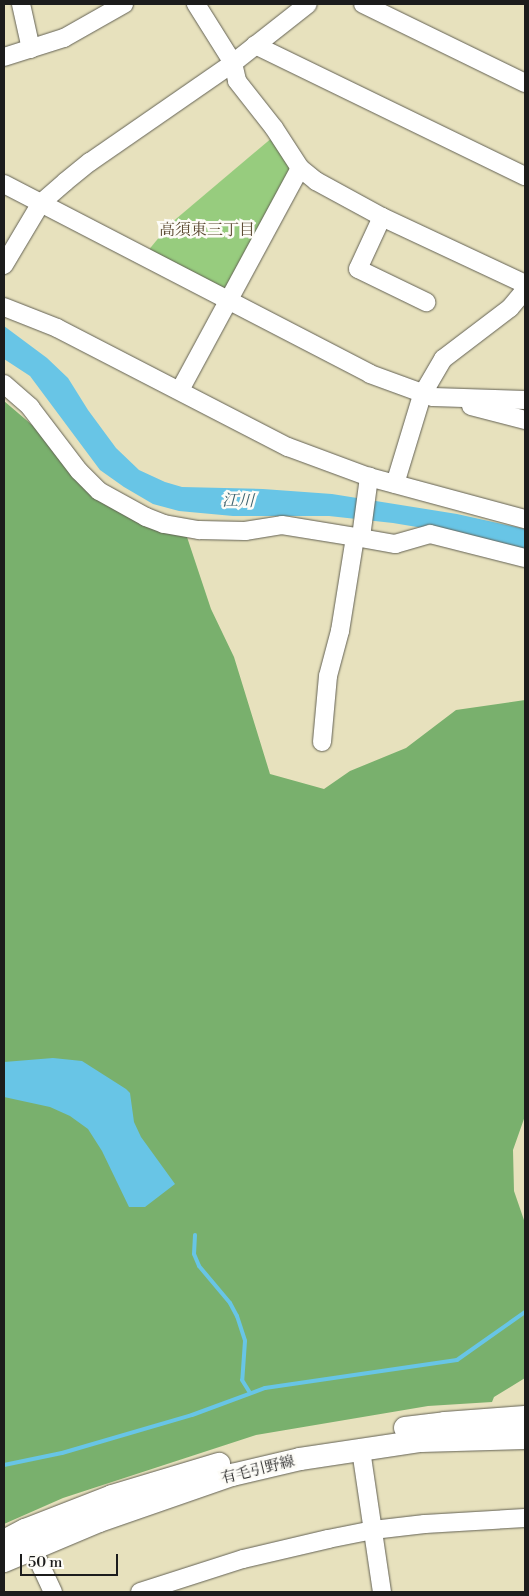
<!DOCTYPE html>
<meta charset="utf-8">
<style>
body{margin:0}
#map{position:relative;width:529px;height:1596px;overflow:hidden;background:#e7e1bd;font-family:"Libre Bodoni","Noto Serif JP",serif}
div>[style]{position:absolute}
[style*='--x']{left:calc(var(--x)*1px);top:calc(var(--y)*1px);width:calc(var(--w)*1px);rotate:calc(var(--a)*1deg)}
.green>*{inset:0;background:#97cc7e}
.forest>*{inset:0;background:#79b06d}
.water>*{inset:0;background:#68c5e6}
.stream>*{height:4px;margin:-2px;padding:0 2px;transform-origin:2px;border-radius:2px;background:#68c5e6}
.roads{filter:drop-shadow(0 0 1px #636154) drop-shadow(0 0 1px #636154)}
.minor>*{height:18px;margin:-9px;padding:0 9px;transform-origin:9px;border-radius:9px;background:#fff}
.major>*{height:22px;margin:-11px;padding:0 11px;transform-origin:11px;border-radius:11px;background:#fff}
span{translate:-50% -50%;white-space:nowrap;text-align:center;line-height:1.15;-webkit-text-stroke:5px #fdfcf7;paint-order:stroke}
.street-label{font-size:15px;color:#1c1c1c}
.neighbourhood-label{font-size:16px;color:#5c4b33}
.water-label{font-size:16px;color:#3a606d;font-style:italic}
.frame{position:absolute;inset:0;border:5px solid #1c1c1c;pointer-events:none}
.scale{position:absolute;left:20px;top:1554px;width:98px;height:22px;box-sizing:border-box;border:2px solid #1c1c1c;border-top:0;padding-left:6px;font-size:15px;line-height:18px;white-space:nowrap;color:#1c1c1c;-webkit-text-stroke:4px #fdfcf7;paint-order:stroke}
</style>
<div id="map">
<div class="green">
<div style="clip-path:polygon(273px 137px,292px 165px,228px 288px,221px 290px,147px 252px,170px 224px)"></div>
</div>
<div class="forest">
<div style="clip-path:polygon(4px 401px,154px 529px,187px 537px,211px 609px,234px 657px,270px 774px,324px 789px,350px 771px,406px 748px,456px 710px,525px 700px,525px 1116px,513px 1150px,514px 1191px,525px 1223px,525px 1378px,494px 1397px,492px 1402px,428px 1406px,256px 1435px,63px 1498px,4px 1524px)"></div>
</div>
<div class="water">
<div style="clip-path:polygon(4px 326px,47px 358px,68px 378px,88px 410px,116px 448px,139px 470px,165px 482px,182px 487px,263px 489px,332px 494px,457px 514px,525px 529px,525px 550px,459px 534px,393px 523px,329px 516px,233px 516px,179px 511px,153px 504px,124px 487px,100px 470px,30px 376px,4px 359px)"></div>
<div style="clip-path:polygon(53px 1058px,82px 1061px,126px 1089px,130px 1093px,134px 1122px,141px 1137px,175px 1184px,145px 1207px,129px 1207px,102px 1151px,88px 1129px,70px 1116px,50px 1107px,4px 1097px,4px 1062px)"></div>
</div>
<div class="stream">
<div style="--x:195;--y:1235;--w:19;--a:93"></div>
<div style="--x:194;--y:1254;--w:13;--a:67"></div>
<div style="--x:199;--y:1266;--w:48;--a:50"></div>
<div style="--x:230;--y:1303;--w:15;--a:62"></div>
<div style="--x:237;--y:1316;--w:26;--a:72"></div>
<div style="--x:245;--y:1341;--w:39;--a:94"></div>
<div style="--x:242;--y:1380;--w:15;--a:58"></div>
<div style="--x:4;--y:1465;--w:59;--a:-11.7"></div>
<div style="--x:62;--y:1453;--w:135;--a:-16.3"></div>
<div style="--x:192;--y:1415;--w:78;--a:-20.3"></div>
<div style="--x:265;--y:1388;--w:194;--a:-8.3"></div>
<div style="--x:457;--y:1360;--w:83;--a:-35.2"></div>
</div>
<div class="roads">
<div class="minor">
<div style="--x:21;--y:4;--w:46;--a:77.5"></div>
<div style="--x:196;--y:4;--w:70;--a:57.9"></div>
<div style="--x:233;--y:63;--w:18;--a:77"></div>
<div style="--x:237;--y:81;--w:60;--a:51.8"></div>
<div style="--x:274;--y:128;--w:48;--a:57"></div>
<div style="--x:300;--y:168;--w:21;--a:39"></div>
<div style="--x:316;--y:181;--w:75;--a:28.6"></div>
<div style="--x:382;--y:217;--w:158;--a:25.1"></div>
<div style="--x:363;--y:4;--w:180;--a:26"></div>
<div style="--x:255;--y:45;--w:300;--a:25.9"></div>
<div style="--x:4;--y:57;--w:63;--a:-17.6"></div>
<div style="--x:64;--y:38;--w:69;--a:-29.5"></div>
<div style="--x:4;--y:184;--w:412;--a:27.4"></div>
<div style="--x:370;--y:374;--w:67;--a:20.1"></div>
<div style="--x:433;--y:397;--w:92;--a:1.9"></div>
<div style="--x:382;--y:217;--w:57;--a:114.8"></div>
<div style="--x:358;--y:269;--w:76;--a:25.9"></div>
<div style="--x:4;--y:265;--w:72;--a:-59.2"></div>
<div style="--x:41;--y:203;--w:32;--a:-41"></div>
<div style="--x:65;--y:182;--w:32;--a:-39"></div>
<div style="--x:90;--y:162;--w:174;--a:-34.7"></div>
<div style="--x:233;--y:63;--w:95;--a:-38.2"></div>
<div style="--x:4;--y:307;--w:57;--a:21.6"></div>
<div style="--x:57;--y:328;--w:260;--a:27.3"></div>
<div style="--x:288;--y:447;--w:86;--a:20.3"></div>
<div style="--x:369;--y:477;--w:162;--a:15.1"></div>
<div style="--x:4;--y:384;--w:35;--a:41"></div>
<div style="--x:30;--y:407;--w:81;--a:52.6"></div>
<div style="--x:79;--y:471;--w:28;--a:45"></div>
<div style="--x:99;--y:491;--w:54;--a:29"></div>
<div style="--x:146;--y:517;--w:19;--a:21"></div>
<div style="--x:164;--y:524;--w:36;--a:10"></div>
<div style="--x:199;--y:530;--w:46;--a:1.2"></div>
<div style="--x:245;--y:531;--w:37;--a:-9"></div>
<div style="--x:282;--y:525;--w:74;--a:9.3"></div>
<div style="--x:180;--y:390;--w:252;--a:-61.6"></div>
<div style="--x:471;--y:406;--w:56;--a:14.5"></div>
<div style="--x:395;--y:484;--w:93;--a:-73.1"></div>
<div style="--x:422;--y:395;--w:42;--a:-59.7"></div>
<div style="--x:443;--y:359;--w:84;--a:-37.3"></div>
<div style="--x:510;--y:308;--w:23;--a:-50"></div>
<div style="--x:361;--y:537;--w:61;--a:-82.4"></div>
<div style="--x:322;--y:742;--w:66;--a:-84.8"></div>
<div style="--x:328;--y:676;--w:47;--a:-75.1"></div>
<div style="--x:340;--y:631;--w:95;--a:-80.9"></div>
<div style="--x:355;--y:537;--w:41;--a:9.9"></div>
<div style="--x:395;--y:544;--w:36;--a:-16"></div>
<div style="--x:430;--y:534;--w:98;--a:14.2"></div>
<div style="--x:361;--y:1450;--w:144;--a:81.6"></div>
<div style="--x:28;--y:1538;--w:60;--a:65.2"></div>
<div style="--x:140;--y:1592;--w:108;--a:-17.8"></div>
<div style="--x:243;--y:1559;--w:87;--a:-13.2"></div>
<div style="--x:328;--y:1539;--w:46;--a:-11.3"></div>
<div style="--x:373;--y:1530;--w:52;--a:-6.6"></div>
<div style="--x:425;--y:1524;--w:100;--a:-3.4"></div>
</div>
<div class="major">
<div style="--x:405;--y:1428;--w:40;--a:-7.1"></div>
<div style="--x:445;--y:1423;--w:80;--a:-4.3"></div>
<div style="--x:4;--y:1541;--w:24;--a:-28"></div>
<div style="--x:25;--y:1530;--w:93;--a:-21.3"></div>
<div style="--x:112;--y:1496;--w:112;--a:-16.7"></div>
<div style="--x:4;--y:1561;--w:103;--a:-22.8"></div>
<div style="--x:99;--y:1521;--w:141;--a:-19.1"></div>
<div style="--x:232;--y:1475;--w:70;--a:-13.2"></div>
<div style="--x:300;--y:1459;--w:122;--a:-8.5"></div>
<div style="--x:421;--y:1441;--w:104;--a:-1.7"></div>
</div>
</div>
<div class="street-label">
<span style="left:258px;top:1470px;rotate:-14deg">有毛引野線</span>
</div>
<div class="neighbourhood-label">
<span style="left:207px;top:230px">高須東三丁目</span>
</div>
<div class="water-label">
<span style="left:238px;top:501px;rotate:1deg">江川</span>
</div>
<div class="frame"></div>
<div class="scale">50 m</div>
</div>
